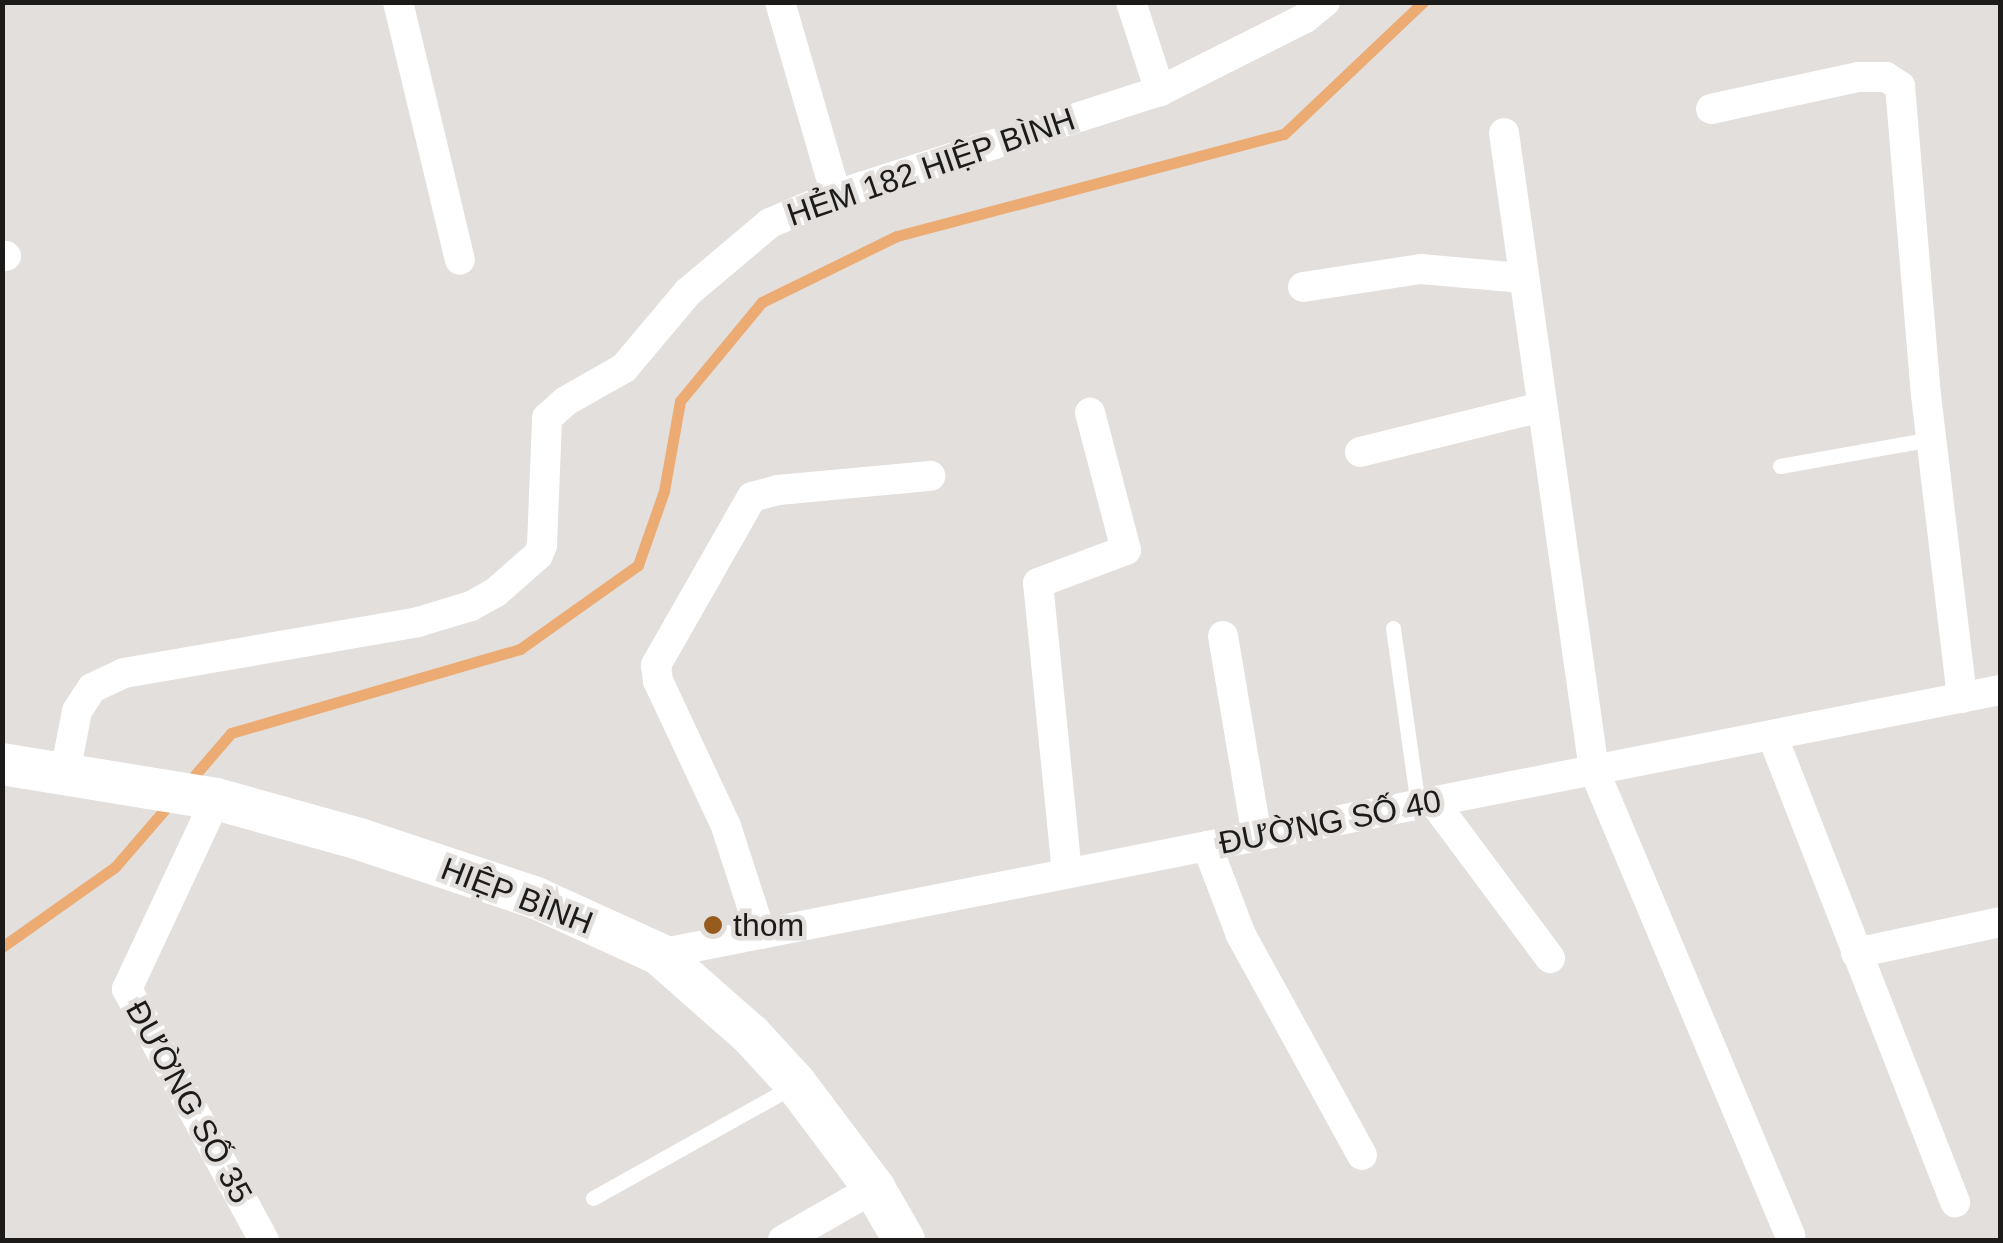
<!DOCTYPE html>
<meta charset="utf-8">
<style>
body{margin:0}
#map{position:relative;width:2003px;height:1243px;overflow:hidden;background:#e2dfdd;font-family:Helvetica,sans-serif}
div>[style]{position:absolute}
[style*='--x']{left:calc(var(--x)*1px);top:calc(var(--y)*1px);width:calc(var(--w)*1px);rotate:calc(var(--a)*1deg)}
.stream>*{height:11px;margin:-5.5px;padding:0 5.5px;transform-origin:5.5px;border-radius:5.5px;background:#ecab72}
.lane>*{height:15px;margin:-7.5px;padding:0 7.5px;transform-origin:7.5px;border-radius:7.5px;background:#fff}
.street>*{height:30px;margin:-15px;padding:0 15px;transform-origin:15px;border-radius:15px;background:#fff}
.secondary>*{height:42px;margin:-21px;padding:0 21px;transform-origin:21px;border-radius:21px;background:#fff}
.dots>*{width:28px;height:28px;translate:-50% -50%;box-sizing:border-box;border:5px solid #e2dfdd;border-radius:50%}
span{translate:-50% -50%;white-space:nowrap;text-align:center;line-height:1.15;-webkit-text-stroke:9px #e2dfdd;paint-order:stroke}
.street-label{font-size:32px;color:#1c1b1a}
.poi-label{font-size:32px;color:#1c1b1a}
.left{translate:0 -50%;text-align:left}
.frame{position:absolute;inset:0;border:5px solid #1c1b1a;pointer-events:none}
</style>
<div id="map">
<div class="stream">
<div style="--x:188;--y:783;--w:66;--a:-49.3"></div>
<div style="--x:231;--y:733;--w:301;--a:-16.2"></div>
<div style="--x:520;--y:649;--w:145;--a:-35.4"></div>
<div style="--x:638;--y:565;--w:78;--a:-70.6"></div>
<div style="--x:664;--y:491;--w:91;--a:-79.9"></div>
<div style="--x:680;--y:401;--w:129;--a:-50.4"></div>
<div style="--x:762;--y:302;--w:150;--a:-26.1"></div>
<div style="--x:897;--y:236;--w:400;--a:-14.8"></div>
<div style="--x:1284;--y:134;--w:192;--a:-43.5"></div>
<div style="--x:2;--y:947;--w:138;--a:-35.3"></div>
<div style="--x:115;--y:867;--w:87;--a:-49.2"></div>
</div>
<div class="lane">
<div style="--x:1780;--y:466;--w:153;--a:-10.1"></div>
<div style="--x:1393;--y:628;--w:179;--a:82"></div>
<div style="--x:593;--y:1198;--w:229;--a:-29.2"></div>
</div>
<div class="street">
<div style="--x:398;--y:2;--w:265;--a:76.5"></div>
<div style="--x:780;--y:2;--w:201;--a:73.8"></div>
<div style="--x:1131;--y:2;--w:94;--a:72"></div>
<div style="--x:1711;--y:109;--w:150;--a:-12.3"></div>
<div style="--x:1858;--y:77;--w:28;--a:0"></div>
<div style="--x:1886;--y:77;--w:17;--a:33"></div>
<div style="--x:1900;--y:86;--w:310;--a:85.2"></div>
<div style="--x:1926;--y:395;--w:305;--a:83.2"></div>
<div style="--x:1504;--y:133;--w:643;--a:81.96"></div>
<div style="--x:1594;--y:770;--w:505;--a:67.14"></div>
<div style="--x:2;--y:256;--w:4;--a:0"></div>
<div style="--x:1303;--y:287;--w:119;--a:-8.7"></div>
<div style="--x:1421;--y:269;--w:100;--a:5.1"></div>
<div style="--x:1360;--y:452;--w:187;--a:-13.9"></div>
<div style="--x:1223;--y:636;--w:203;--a:80.4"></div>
<div style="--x:1772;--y:735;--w:502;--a:68.6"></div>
<div style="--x:65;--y:773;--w:63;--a:-79"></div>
<div style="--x:77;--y:711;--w:27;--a:-57"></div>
<div style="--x:92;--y:688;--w:35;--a:-25"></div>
<div style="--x:124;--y:673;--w:298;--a:-9.8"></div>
<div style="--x:418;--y:622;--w:55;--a:-16.8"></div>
<div style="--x:471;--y:606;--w:29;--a:-29"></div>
<div style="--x:496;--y:592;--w:56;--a:-41.4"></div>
<div style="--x:538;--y:555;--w:11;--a:-68"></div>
<div style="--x:542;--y:545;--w:127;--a:-87.7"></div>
<div style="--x:547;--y:418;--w:25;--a:-42"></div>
<div style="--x:566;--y:401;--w:67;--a:-29.6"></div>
<div style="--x:624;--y:368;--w:99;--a:-49.9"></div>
<div style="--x:688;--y:292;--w:107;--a:-40.1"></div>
<div style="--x:770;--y:223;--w:72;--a:-23"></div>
<div style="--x:836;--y:195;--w:340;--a:-17.8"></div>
<div style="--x:1160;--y:91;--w:162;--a:-26.7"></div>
<div style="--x:1305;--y:18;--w:26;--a:-39"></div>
<div style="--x:216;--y:799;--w:210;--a:115.1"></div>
<div style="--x:127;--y:989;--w:286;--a:61.4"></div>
<div style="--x:1433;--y:801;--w:196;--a:53.3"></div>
<div style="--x:1207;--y:846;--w:95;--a:69.1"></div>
<div style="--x:1241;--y:935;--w:251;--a:61.2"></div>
<div style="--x:1067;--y:873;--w:291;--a:-95.7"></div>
<div style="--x:1038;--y:583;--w:94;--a:-20.6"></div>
<div style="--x:1126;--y:550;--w:142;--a:-104.7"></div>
<div style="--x:761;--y:934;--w:114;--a:-108"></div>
<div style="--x:726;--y:826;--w:160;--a:-115.1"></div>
<div style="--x:658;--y:681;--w:16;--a:-97"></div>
<div style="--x:656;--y:665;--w:193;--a:-60.3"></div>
<div style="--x:752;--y:497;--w:27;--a:-15"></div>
<div style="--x:778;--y:490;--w:153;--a:-5.3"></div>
<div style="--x:1856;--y:953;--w:147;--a:-12.1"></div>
<div style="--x:659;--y:954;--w:1367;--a:-11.14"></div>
<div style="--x:783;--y:1240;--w:105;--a:-29.7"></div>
</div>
<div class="secondary">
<div style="--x:2;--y:764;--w:217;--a:9.3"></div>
<div style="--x:216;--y:799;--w:148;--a:15.6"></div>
<div style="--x:359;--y:839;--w:187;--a:18.4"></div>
<div style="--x:536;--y:898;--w:135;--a:24.5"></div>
<div style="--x:659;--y:954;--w:123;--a:41.4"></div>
<div style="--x:751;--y:1035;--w:67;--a:47.4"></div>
<div style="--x:796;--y:1084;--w:130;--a:53.1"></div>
<div style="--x:874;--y:1188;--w:60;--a:60"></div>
</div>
<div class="dots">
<div style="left:713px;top:925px;background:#975c1d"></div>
</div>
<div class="street-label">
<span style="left:931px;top:167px;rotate:-19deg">HẺM 182 HIỆP BÌNH</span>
<span style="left:1330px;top:822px;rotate:-11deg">ĐƯỜNG SỐ 40</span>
<span style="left:517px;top:896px;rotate:21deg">HIỆP BÌNH</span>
<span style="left:189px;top:1102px;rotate:61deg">ĐƯỜNG SỐ 35</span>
</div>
<div class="poi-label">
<span class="left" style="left:733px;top:925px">thom</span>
</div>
<div class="frame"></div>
</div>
